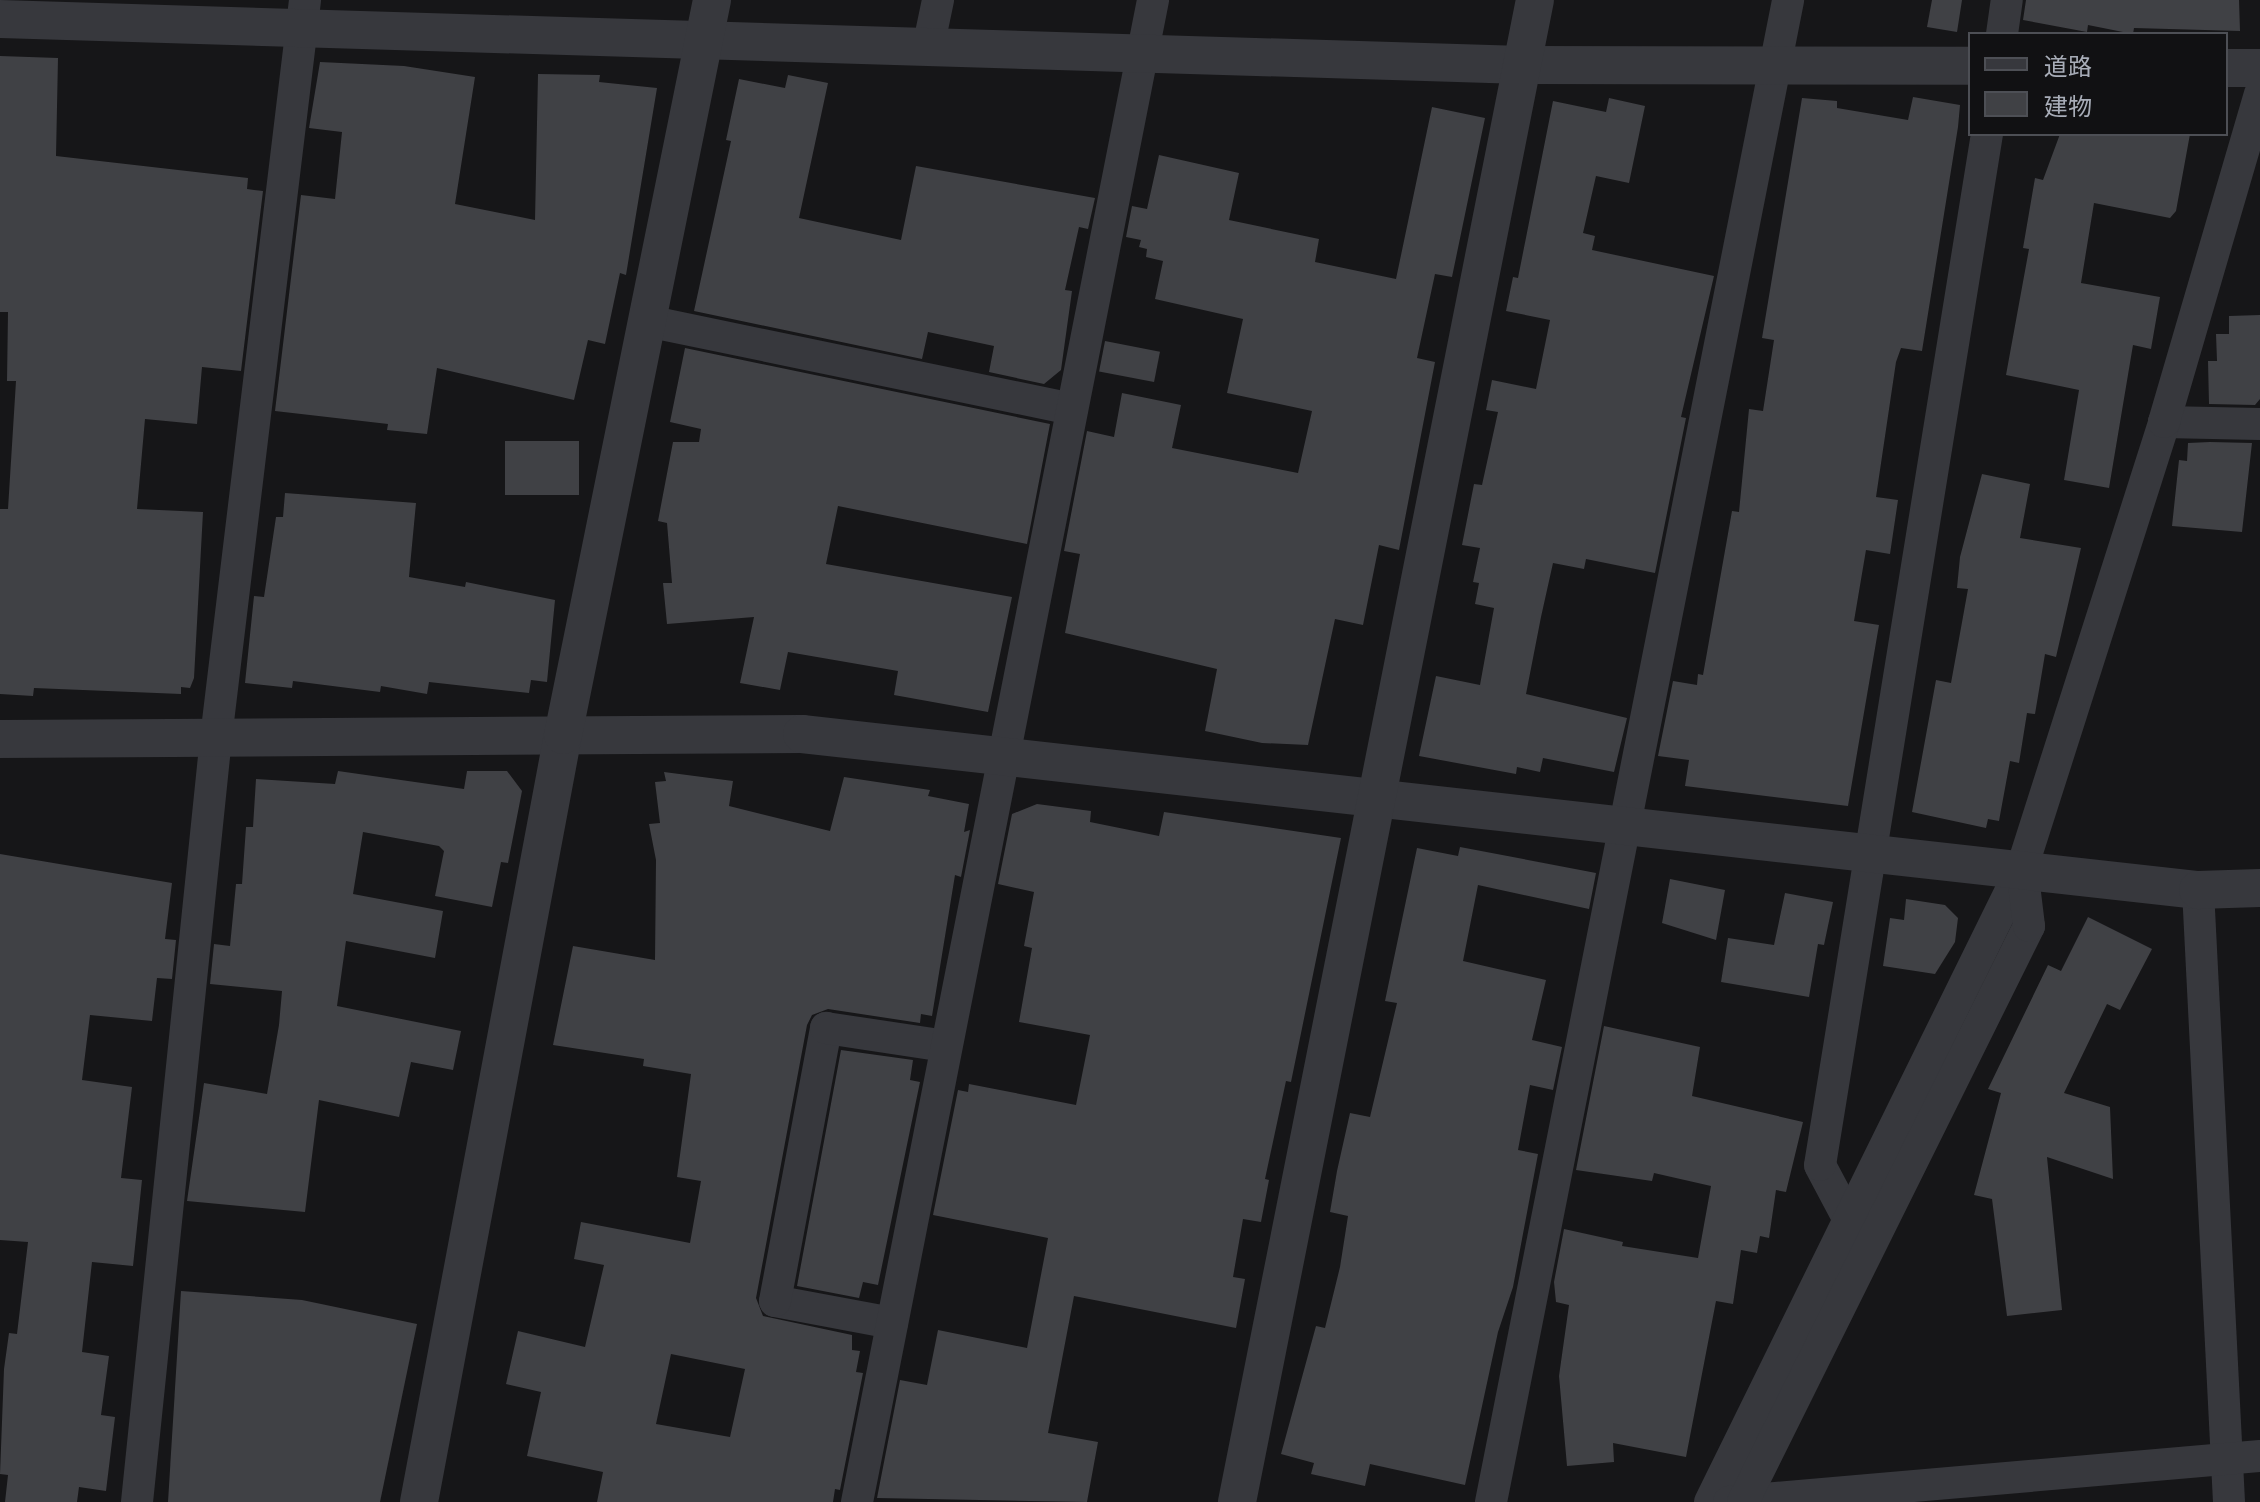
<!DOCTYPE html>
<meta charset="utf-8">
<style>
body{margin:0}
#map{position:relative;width:2260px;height:1502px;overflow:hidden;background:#161618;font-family:Commissioner,"Noto Sans JP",sans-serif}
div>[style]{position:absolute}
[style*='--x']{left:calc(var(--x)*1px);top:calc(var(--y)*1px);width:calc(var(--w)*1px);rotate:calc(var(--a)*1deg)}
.building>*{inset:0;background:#404145;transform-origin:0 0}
.minor>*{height:32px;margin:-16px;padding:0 16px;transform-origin:16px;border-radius:16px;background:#37383d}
.tertiary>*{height:38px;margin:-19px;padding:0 19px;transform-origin:19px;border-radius:19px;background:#37383d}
span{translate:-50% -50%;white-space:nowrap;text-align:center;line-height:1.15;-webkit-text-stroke:6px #111113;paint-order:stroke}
.legend{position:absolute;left:1968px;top:32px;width:260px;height:104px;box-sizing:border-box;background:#111113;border:2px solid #4d4f55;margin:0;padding:10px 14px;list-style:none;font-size:24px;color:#a8adb8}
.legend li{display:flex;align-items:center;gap:16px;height:40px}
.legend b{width:40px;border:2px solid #4d4f55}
</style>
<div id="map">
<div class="building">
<div style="clip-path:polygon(1932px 0,1962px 0,1957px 32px,1927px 27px)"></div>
<div style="clip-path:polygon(2026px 0,2239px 0,2240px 31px,2134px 28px,2133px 34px,2088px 25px,2087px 32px,2023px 20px)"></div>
<div style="clip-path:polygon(0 56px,58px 58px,56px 156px,248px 178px,247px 189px,263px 191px,241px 371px,202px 367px,197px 424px,145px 419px,137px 509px,203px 512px,194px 678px,190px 688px,181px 687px,181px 694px,34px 688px,33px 696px,0 694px,0 509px,8px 509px,16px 381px,7px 381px,8px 312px,0 312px)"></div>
<div style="clip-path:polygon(320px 62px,404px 66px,475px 77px,455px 204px,535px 220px,538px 74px,600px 75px,599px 82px,657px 88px,626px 275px,620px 273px,605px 344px,588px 340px,574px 400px,437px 368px,427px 434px,387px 430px,388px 424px,275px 411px,301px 195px,335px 199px,342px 132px,309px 128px)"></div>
<div style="clip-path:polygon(788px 75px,828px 83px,799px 218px,901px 240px,916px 166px,1095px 198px,1088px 229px,1079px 227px,1065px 290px,1072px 291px,1061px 370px,1044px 384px,989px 372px,994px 346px,928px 332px,922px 359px,694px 311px,731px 141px,726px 140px,739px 79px,785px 88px)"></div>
<div style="clip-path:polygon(1913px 97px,1960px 105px,1958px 127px,1922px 351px,1901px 348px,1896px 362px,1876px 497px,1898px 500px,1890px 554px,1866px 550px,1854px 621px,1879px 625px,1848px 806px,1685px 786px,1689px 760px,1658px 756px,1673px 681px,1697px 685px,1698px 674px,1703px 675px,1732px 511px,1739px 512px,1749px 409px,1763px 411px,1774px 340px,1762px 338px,1802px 98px,1837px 101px,1837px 108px,1908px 120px)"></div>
<div style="clip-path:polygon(1609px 98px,1645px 106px,1629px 183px,1596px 176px,1583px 233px,1595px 236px,1592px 250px,1714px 276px,1681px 417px,1686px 418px,1655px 573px,1586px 559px,1584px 569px,1553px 563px,1541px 617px,1526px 694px,1627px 718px,1614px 772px,1543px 758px,1540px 772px,1517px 767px,1516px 774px,1419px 756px,1436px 676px,1480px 685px,1494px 608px,1475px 604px,1479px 583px,1473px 582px,1480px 548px,1462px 545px,1474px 484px,1482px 485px,1498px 412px,1486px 410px,1492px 380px,1536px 389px,1550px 320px,1506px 311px,1513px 277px,1518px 278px,1553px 101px,1606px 112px)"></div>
<div style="clip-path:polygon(1432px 107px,1485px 118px,1452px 277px,1435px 274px,1417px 358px,1435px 362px,1399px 550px,1379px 545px,1363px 625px,1335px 619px,1308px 745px,1262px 743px,1205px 731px,1217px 669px,1065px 633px,1080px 554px,1064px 551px,1087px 431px,1114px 437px,1122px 393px,1181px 405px,1172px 448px,1298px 473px,1312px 411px,1227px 393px,1243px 319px,1155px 299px,1163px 261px,1146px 257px,1147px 249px,1139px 247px,1141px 240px,1126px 237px,1132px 206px,1147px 209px,1159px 155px,1239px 173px,1229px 220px,1319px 239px,1315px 262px,1396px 279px)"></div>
<div style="clip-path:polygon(2060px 134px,2190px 134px,2176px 211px,2170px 218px,2094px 203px,2081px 283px,2160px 297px,2151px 349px,2133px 345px,2109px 488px,2064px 480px,2079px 390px,2006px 375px,2029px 249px,2023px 248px,2035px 178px,2043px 180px)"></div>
<div style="clip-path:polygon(2260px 315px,2260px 399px,2255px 405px,2209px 404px,2208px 361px,2217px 361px,2216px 334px,2229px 334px,2229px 316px)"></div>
<div style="left:1105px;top:341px;width:56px;height:31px;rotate:11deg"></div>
<div style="clip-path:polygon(685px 348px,1050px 424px,1027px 544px,838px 506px,826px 564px,1012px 597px,988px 712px,894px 695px,898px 671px,788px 652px,780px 690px,740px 683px,754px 617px,667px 624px,663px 583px,672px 583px,667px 523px,658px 521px,673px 442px,699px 442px,701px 429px,670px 422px)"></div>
<div style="left:505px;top:441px;width:74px;height:54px"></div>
<div style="clip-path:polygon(2210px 442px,2252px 443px,2242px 532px,2172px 526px,2179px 460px,2187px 461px,2188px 443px)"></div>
<div style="clip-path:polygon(1982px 474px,2030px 484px,2020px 538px,2081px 548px,2056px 657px,2045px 654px,2035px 714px,2027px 713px,2019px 763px,2010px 761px,1999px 821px,1988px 819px,1986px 828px,1912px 812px,1936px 680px,1951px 683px,1968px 589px,1957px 588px,1960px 557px)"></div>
<div style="clip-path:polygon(285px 493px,416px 503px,409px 577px,465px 587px,466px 582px,555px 600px,547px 682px,531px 680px,529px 693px,429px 682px,427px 694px,381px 686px,380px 692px,293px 681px,292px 688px,245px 683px,254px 596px,264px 597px,276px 517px,283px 517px)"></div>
<div style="clip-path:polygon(338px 771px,464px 789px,467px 771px,507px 771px,522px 791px,508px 863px,501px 862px,492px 907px,435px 896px,444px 851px,439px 846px,363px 832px,353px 894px,443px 911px,435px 958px,346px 941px,337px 1006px,461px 1031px,453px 1070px,411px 1062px,399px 1117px,319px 1100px,305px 1212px,187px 1201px,204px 1083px,267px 1094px,279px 1025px,282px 991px,210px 984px,214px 944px,230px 946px,236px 884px,242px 884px,246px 827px,253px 827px,256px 779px,335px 784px)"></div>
<div style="clip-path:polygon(evenodd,664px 772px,733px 781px,729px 806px,830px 831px,844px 777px,930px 790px,928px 796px,969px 804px,964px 832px,970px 830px,961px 877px,955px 875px,932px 1016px,921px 1014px,920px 1023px,828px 1009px,812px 1015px,807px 1025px,756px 1298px,763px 1316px,852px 1335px,852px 1350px,860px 1351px,856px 1372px,863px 1373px,840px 1490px,835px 1489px,833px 1502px,597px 1502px,603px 1472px,527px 1456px,541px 1392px,506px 1384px,518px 1331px,585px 1347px,604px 1265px,574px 1259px,581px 1222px,690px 1243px,701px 1181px,677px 1177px,691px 1074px,643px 1066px,644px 1059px,553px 1045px,573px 946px,655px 960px,656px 860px,649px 824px,660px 823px,655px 782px,666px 781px,664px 772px,671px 1354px,745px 1369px,730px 1437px,656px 1424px,671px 1354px)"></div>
<div style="clip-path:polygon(1037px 804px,1091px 811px,1090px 822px,1159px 836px,1164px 812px,1341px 838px,1291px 1082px,1286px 1081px,1265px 1179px,1269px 1180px,1261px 1222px,1243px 1219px,1233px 1277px,1245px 1279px,1236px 1328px,1074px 1296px,1048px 1433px,1098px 1442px,1087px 1502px,877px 1498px,900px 1380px,927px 1385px,938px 1330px,1027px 1348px,1048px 1238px,933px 1215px,958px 1090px,968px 1092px,969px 1084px,1076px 1105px,1090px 1035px,1019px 1022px,1032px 948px,1024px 946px,1034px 892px,998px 884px,1012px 814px)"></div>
<div style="clip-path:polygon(1460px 847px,1596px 873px,1589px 909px,1478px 885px,1463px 961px,1546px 980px,1532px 1040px,1562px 1047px,1553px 1090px,1530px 1085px,1518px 1150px,1538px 1154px,1513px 1287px,1498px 1332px,1465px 1485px,1370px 1464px,1365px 1486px,1311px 1474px,1314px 1463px,1281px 1454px,1316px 1326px,1325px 1328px,1340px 1267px,1348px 1216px,1330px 1212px,1337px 1171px,1350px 1113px,1370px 1117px,1397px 1003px,1385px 1001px,1417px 848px,1458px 856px)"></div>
<div style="clip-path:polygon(0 854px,172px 883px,165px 939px,176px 940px,172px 979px,157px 978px,152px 1021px,90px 1015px,82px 1080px,132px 1087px,121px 1178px,142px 1180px,133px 1266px,92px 1262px,82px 1352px,109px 1356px,101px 1415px,115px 1417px,106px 1491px,79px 1487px,77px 1502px,5px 1502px,8px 1475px,0 1474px,4px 1369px,9px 1333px,17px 1334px,28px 1242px,0 1240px)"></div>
<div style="clip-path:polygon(1670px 879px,1725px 890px,1716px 940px,1662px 923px)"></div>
<div style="clip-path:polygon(1785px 893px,1833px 902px,1824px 945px,1818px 944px,1809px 997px,1721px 982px,1728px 938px,1774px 945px)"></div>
<div style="clip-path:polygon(1906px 899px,1945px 905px,1958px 918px,1955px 942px,1935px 974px,1883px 966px,1890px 918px,1904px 920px)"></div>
<div style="clip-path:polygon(2088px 917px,2152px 949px,2120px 1010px,2107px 1004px,2064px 1093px,2110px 1107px,2113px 1179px,2047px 1157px,2062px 1310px,2007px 1316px,1992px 1199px,1974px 1195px,2001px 1093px,1988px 1089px,2048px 965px,2061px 971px)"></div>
<div style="clip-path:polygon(1604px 1026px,1700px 1047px,1692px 1096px,1803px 1122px,1786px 1192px,1776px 1190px,1769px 1238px,1760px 1236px,1757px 1253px,1741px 1250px,1733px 1304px,1716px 1301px,1686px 1457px,1613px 1443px,1614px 1462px,1567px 1466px,1559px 1376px,1569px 1305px,1556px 1302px,1554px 1282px,1564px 1229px,1623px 1242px,1622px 1246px,1698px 1258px,1711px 1186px,1654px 1173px,1652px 1181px,1576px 1170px)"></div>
<div style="clip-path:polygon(841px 1050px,913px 1060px,910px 1080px,920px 1082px,878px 1285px,863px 1282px,859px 1298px,797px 1286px)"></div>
<div style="clip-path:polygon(181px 1291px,302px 1300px,417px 1324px,380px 1502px,168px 1502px)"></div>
</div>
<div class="minor">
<div style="--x:2002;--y:34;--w:34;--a:-82"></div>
<div style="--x:928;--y:48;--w:49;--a:-78.2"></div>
<div style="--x:647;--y:321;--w:434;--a:11.7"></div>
<div style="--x:2164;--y:422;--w:96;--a:1.2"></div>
<div style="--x:2198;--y:890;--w:613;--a:87.1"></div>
<div style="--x:1866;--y:1252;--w:98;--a:-117.9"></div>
<div style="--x:1820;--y:1165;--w:1044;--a:-80.8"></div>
<div style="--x:892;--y:1323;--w:119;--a:-169.4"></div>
<div style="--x:775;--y:1301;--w:278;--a:-79.4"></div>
<div style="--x:826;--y:1028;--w:120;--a:8.6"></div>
<div style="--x:137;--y:1502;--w:768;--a:-84.1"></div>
<div style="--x:216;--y:738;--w:743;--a:-83.12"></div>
<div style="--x:857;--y:1502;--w:1531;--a:-78.85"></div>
<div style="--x:1491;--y:1502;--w:1531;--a:-78.81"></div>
<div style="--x:1710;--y:1502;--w:707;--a:-63.8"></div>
<div style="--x:2022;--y:868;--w:468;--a:-72.3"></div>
<div style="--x:2164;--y:422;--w:342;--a:-73.7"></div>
<div style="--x:1729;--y:1502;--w:533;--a:-4.95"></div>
<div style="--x:1743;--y:1502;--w:643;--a:-63.59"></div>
<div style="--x:2029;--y:926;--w:58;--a:-96.9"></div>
</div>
<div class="tertiary">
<div style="--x:0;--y:19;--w:1523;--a:1.73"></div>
<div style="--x:1522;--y:65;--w:448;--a:0.1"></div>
<div style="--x:2226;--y:68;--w:34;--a:0"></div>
<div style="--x:0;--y:739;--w:802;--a:-0.36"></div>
<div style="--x:802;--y:734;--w:1405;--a:6.38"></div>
<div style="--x:2198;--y:890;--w:62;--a:-1.8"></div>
<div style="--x:419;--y:1502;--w:780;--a:-79.37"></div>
<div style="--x:563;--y:735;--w:750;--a:-78.54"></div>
<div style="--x:1237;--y:1502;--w:1531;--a:-78.78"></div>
</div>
<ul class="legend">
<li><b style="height:10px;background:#37383d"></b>道路</li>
<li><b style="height:22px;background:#404145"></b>建物</li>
</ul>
</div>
